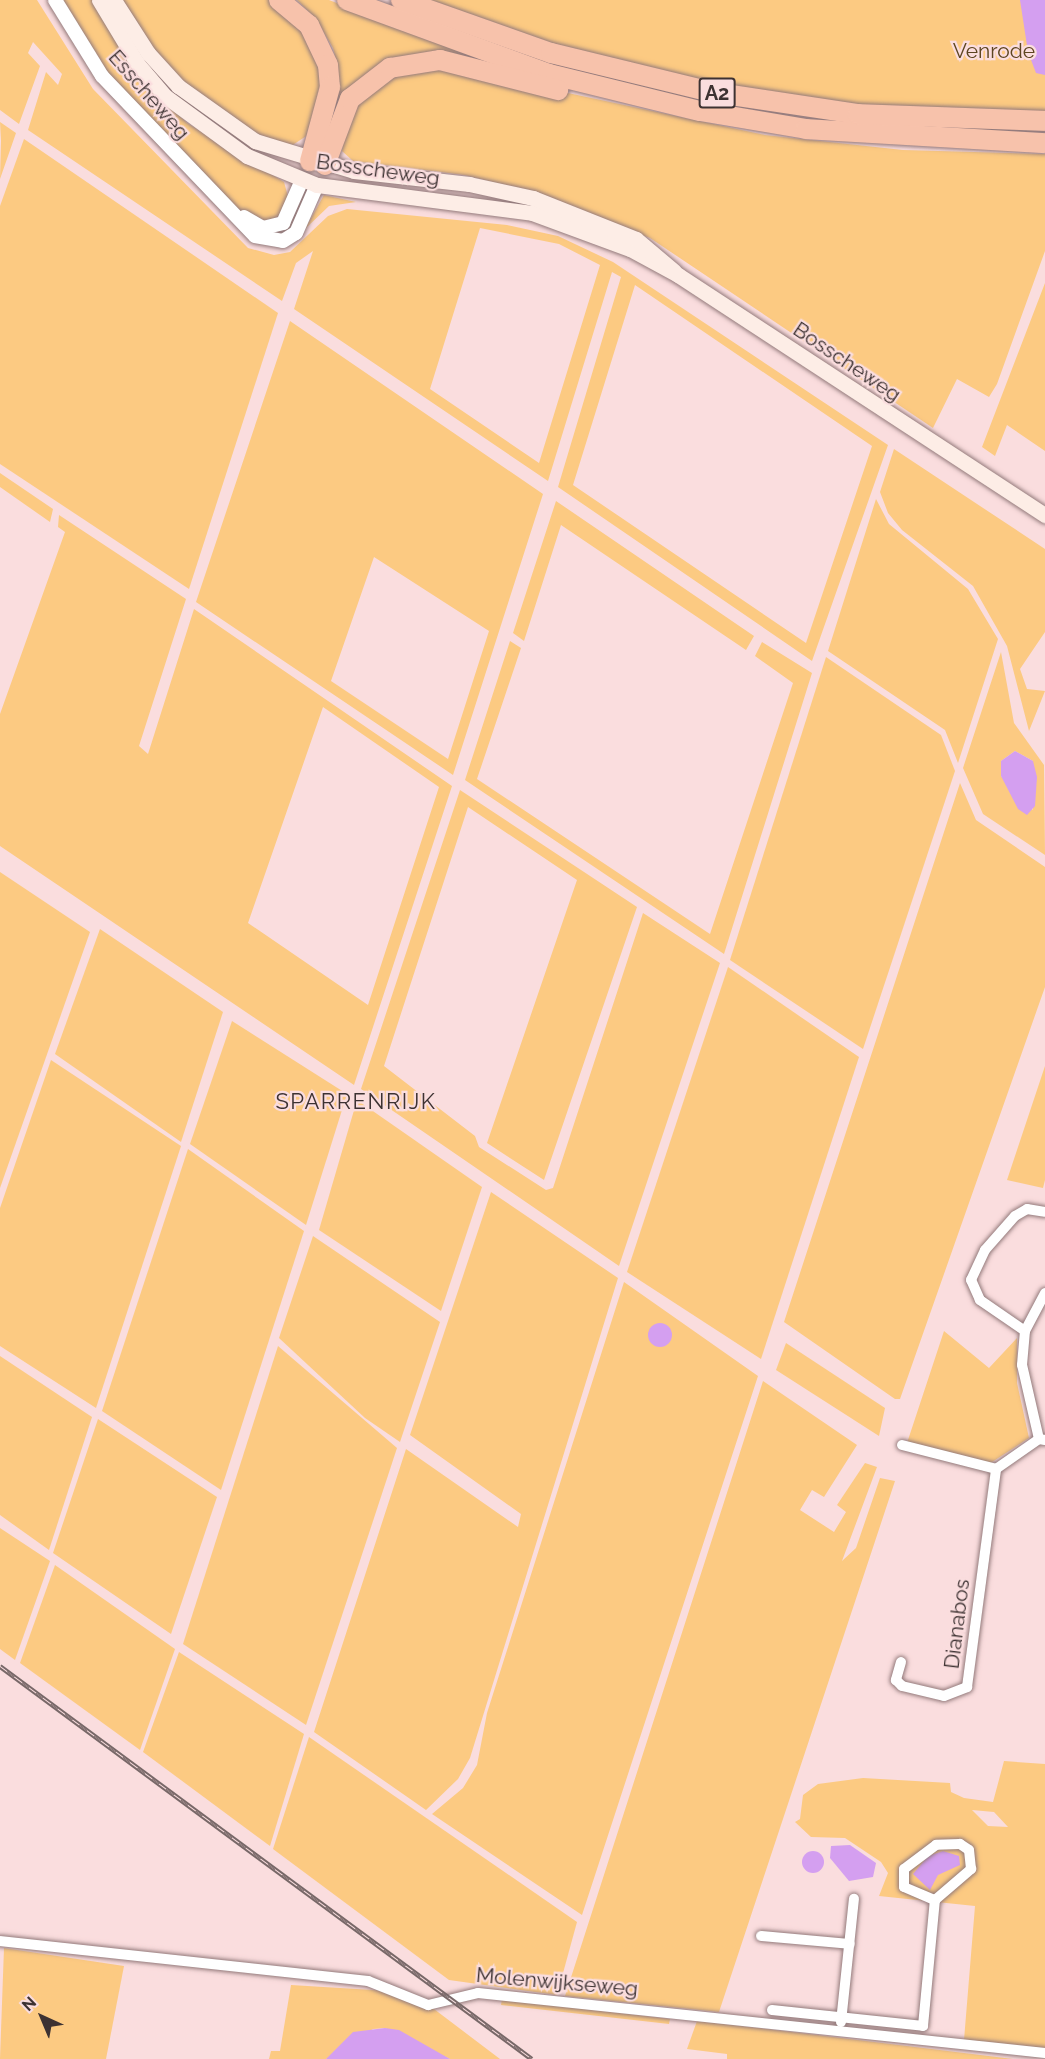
<!DOCTYPE html>
<style>
body{margin:0}
#map{position:relative;width:1045px;height:2059px;overflow:hidden;background:#faddde;font-family:Raleway,sans-serif}
div>[style]{position:absolute}
[style*='--x']{left:calc(var(--x)*1px);top:calc(var(--y)*1px);width:calc(var(--w)*1px);rotate:calc(var(--a)*1deg)}
.green>*{inset:0;background:#fcca82}
.water>*{inset:0;background:#d49ff0}
.round{border-radius:50%}
.roads{filter:drop-shadow(0 0 2px #937a7b) drop-shadow(0 0 2px #937a7b)}
.minor>*{height:10px;margin:-5px;padding:0 5px;transform-origin:5px;border-radius:5px;background:#fff}
.tertiary>*{height:14px;margin:-7px;padding:0 7px;transform-origin:7px;border-radius:7px;background:#fff}
.secondary>*{height:15px;margin:-7.5px;padding:0 7.5px;transform-origin:7.5px;border-radius:7.5px;background:#fdede6}
.motorway>*{height:20px;margin:-10px;padding:0 10px;transform-origin:10px;border-radius:10px;background:#f7c2ab}
.rail>*{height:5px;margin-top:-2.5px;transform-origin:0;background:repeating-linear-gradient(90deg,#faddde 0 9px,#786868 0 18px);box-sizing:border-box;border-block:2px solid #786868}
span{translate:-50% -50%;white-space:nowrap;text-align:center;line-height:1.15;-webkit-text-stroke:4.5px #faddde;paint-order:stroke}
.shield-label span{padding:2px 4px;background:#faddde;border:2px solid;border-radius:4px;-webkit-text-stroke-width:0}
.shield-label{font-size:20px;color:#3d3232;font-weight:700}
.park-label{font-size:21px;color:#5d4520}
.street-label{font-size:21px;color:#3d3232}
.neighbourhood-label{font-size:22px;color:#3d3232;letter-spacing:1.5px}
.north{position:absolute;left:12px;top:1987px;width:60px;height:60px;-webkit-text-stroke:4px #faddde;paint-order:stroke;rotate:316deg;font-size:16px;font-weight:700;line-height:24px;text-align:center;color:#3d3232}
.north::after{content:'';display:block;margin:auto;width:21px;height:27px;background:#3d3232;clip-path:polygon(50% 0,100% 100%,50% 72%,0 100%)}
</style>
<div id="map">
<div class="green">
<div style="clip-path:polygon(evenodd,0 0,37px 0,93px 89px,248px 248px,274px 255px,290px 252px,328px 216px,347px 209px,507px 225px,558px 236px,613px 262px,888px 445px,812px 661px,558px 487px,621px 277px,612px 272px,548px 481px,294px 309px,313px 251px,296px 263px,282px 301px,28px 130px,46px 72px,58px 85px,62px 74px,33px 42px,28px 53px,40px 66px,19px 124px,0 110px,0 0,480px 228px,559px 244px,600px 265px,539px 463px,430px 389px,480px 228px,0 0,635px 285px,872px 446px,806px 643px,573px 485px,635px 285px)"></div>
<div style="clip-path:polygon(63px 0,95px 0,151px 88px,187px 123px,284px 182px,289px 200px,274px 226px,242px 215px,125px 97px,82px 38px)"></div>
<div style="clip-path:polygon(117px 0,278px 0,312px 31px,322px 85px,311px 133px,288px 148px,229px 120px,163px 65px)"></div>
<div style="clip-path:polygon(297px 0,329px 0,509px 70px,424px 55px,333px 119px,338px 67px,333px 48px,316px 19px)"></div>
<div style="clip-path:polygon(423px 0,1045px 0,1045px 112px,892px 109px,710px 83px,568px 49px)"></div>
<div style="clip-path:polygon(437px 65px,765px 135px,903px 150px,1045px 154px,1045px 251px,997px 384px,989px 397px,957px 379px,933px 428px,650px 238px,521px 189px,464px 175px,353px 161px,342px 151px,347px 117px,383px 78px)"></div>
<div style="clip-path:polygon(0 122px,16px 133px,0 179px,1px 141px)"></div>
<div style="clip-path:polygon(24px 139px,278px 313px,189px 589px,0 464px,0 206px)"></div>
<div style="clip-path:polygon(324px 195px,356px 202px,329px 206px,305px 229px)"></div>
<div style="clip-path:polygon(1045px 283px,1045px 451px,1007px 425px,995px 456px,982px 447px)"></div>
<div style="clip-path:polygon(evenodd,290px 321px,543px 494px,453px 775px,196px 602px,290px 321px,374px 557px,489px 631px,448px 759px,331px 681px,374px 557px)"></div>
<div style="clip-path:polygon(894px 449px,1045px 549px,1045px 632px,1020px 669px,1027px 689px,1045px 691px,1029px 731px,1007px 646px,973px 586px,902px 530px,888px 513px,880px 492px)"></div>
<div style="clip-path:polygon(0 473px,53px 509px,50px 522px,0 487px)"></div>
<div style="clip-path:polygon(876px 499px,889px 524px,968px 589px,998px 639px,958px 763px,945px 730px,828px 651px)"></div>
<div style="clip-path:polygon(556px 501px,754px 636px,746px 650px,561px 525px,524px 641px,513px 633px)"></div>
<div style="clip-path:polygon(evenodd,59px 515px,186px 599px,139px 746px,148px 754px,194px 609px,452px 786px,354px 1085px,0 846px,0 714px,65px 532px,58px 527px,59px 515px,323px 707px,439px 787px,368px 1005px,248px 923px,323px 707px)"></div>
<div style="clip-path:polygon(510px 641px,521px 648px,477px 779px,710px 934px,793px 683px,755px 656px,762px 642px,812px 673px,724px 954px,465px 780px)"></div>
<div style="clip-path:polygon(evenodd,1001px 652px,1014px 723px,1044px 765px,1045px 855px,983px 814px,963px 768px,1001px 652px,1015px 751px,1033px 761px,1033px 810px,1001px 776px,1001px 761px,1015px 751px)"></div>
<div style="clip-path:polygon(826px 657px,941px 735px,955px 771px,863px 1049px,730px 960px)"></div>
<div style="clip-path:polygon(960px 783px,976px 820px,1045px 867px,1045px 987px,900px 1399px,895px 1399px,784px 1322px)"></div>
<div style="clip-path:polygon(460px 790px,637px 907px,544px 1180px,487px 1143px,577px 880px,468px 807px,384px 1066px,475px 1136px,479px 1147px,546px 1190px,553px 1188px,643px 913px,720px 963px,619px 1266px,361px 1089px)"></div>
<div style="clip-path:polygon(0 872px,90px 932px,0 1188px)"></div>
<div style="clip-path:polygon(100px 929px,223px 1012px,181px 1142px,55px 1054px)"></div>
<div style="clip-path:polygon(728px 967px,859px 1057px,761px 1359px,627px 1272px)"></div>
<div style="clip-path:polygon(232px 1021px,347px 1094px,306px 1225px,190px 1144px)"></div>
<div style="clip-path:polygon(51px 1060px,181px 1146px,96px 1408px,0 1346px,0 1208px)"></div>
<div style="clip-path:polygon(1045px 1066px,1045px 1180px,1043px 1188px,1007px 1180px)"></div>
<div style="clip-path:polygon(357px 1100px,482px 1187px,441px 1311px,319px 1230px)"></div>
<div style="clip-path:polygon(188px 1149px,304px 1231px,221px 1490px,102px 1411px)"></div>
<div style="clip-path:polygon(491px 1192px,618px 1278px,470px 1758px,458px 1779px,426px 1810px,314px 1732px,406px 1449px,518px 1527px,521px 1514px,410px 1435px)"></div>
<div style="clip-path:polygon(313px 1236px,440px 1322px,400px 1442px,365px 1418px,279px 1338px)"></div>
<div style="clip-path:polygon(624px 1282px,758px 1376px,582px 1915px,432px 1814px,463px 1788px,477px 1765px,487px 1713px)"></div>
<div style="clip-path:polygon(944px 1331px,989px 1368px,1017px 1338px,1017px 1383px,1029px 1438px,989px 1464px,907px 1443px)"></div>
<div style="clip-path:polygon(786px 1343px,885px 1408px,879px 1436px,776px 1370px)"></div>
<div style="clip-path:polygon(278px 1346px,397px 1448px,306px 1725px,183px 1644px)"></div>
<div style="clip-path:polygon(0 1356px,92px 1417px,49px 1550px,0 1515px)"></div>
<div style="clip-path:polygon(763px 1381px,857px 1445px,824px 1497px,812px 1490px,800px 1510px,834px 1532px,846px 1512px,837px 1505px,865px 1463px,877px 1467px,842px 1561px,856px 1548px,880px 1478px,895px 1481px,719px 2012px,565px 1996px)"></div>
<div style="clip-path:polygon(98px 1419px,217px 1497px,171px 1634px,53px 1553px)"></div>
<div style="clip-path:polygon(0 1528px,50px 1561px,15px 1660px,0 1649px)"></div>
<div style="clip-path:polygon(55px 1565px,175px 1649px,140px 1750px,20px 1663px)"></div>
<div style="clip-path:polygon(179px 1652px,304px 1734px,270px 1846px,143px 1752px)"></div>
<div style="clip-path:polygon(309px 1737px,577px 1922px,557px 1995px,449px 1980px,273px 1849px)"></div>
<div style="clip-path:polygon(evenodd,1004px 1761px,1045px 1764px,1045px 2048px,964px 2040px,975px 1906px,879px 1896px,888px 1873px,881px 1862px,845px 1838px,811px 1837px,795px 1822px,800px 1819px,803px 1795px,818px 1784px,863px 1778px,950px 1783px,951px 1792px,964px 1798px,993px 1802px,1004px 1761px,972px 1810px,994px 1812px,1008px 1827px,988px 1826px,972px 1810px)"></div>
<div style="clip-path:polygon(4px 1948px,124px 1966px,106px 2059px,0 2059px)"></div>
<div style="clip-path:polygon(291px 1985px,389px 1991px,434px 2009px,500px 2059px,450px 2059px,385px 2028px,373px 2029px,326px 2059px,269px 2059px,271px 2051px,280px 2051px)"></div>
<div style="clip-path:polygon(502px 1999px,670px 2019px,669px 2024px,501px 2005px)"></div>
<div style="clip-path:polygon(697px 2021px,817px 2035px,1013px 2059px,727px 2059px,727px 2054px,687px 2049px)"></div>
</div>
<div class="water">
<div style="clip-path:polygon(1020px 0,1045px 0,1045px 75px,1036px 73px,1028px 52px)"></div>
<div style="clip-path:polygon(1015px 751px,1033px 761px,1037px 777px,1035px 806px,1027px 815px,1018px 809px,1001px 776px,1001px 761px)"></div>
<div class="round" style="left:648px;top:1323px;width:24px;height:24px"></div>
<div style="clip-path:polygon(850px 1845px,876px 1863px,873px 1877px,849px 1881px,830px 1858px,831px 1846px)"></div>
<div class="round" style="left:802px;top:1851px;width:22px;height:22px"></div>
<div style="clip-path:polygon(943px 1851px,959px 1856px,960px 1865px,938px 1875px,930px 1890px,913px 1874px,928px 1856px)"></div>
<div style="clip-path:polygon(385px 2028px,399px 2030px,450px 2059px,326px 2059px,353px 2032px)"></div>
</div>
<div class="roads">
<div class="minor">
<div style="--x:1025;--y:1331;--w:55;--a:-145.4"></div>
<div style="--x:980;--y:1300;--w:22;--a:-114"></div>
<div style="--x:971;--y:1280;--w:33;--a:-65"></div>
<div style="--x:985;--y:1250;--w:45;--a:-48.6"></div>
<div style="--x:1015;--y:1216;--w:14;--a:-30"></div>
<div style="--x:1027;--y:1209;--w:18;--a:9"></div>
<div style="--x:1039;--y:1439;--w:76;--a:-102.9"></div>
<div style="--x:1022;--y:1365;--w:34;--a:-85"></div>
<div style="--x:1025;--y:1331;--w:43;--a:-62.2"></div>
<div style="--x:902;--y:1445;--w:97;--a:14.3"></div>
<div style="--x:996;--y:1469;--w:52;--a:-34.9"></div>
<div style="--x:1039;--y:1439;--w:6;--a:9"></div>
<div style="--x:901;--y:1662;--w:19;--a:106"></div>
<div style="--x:896;--y:1680;--w:8;--a:45"></div>
<div style="--x:902;--y:1686;--w:43;--a:13.4"></div>
<div style="--x:944;--y:1696;--w:25;--a:-21"></div>
<div style="--x:967;--y:1687;--w:220;--a:-82.4"></div>
<div style="--x:761;--y:1936;--w:89;--a:5.1"></div>
<div style="--x:0;--y:1941;--w:370;--a:6.2"></div>
<div style="--x:368;--y:1981;--w:65;--a:21.8"></div>
<div style="--x:428;--y:2005;--w:51;--a:-13.5"></div>
<div style="--x:478;--y:1993;--w:570;--a:6.04"></div>
<div style="--x:772;--y:2010;--w:152;--a:6"></div>
<div style="--x:923;--y:2026;--w:127;--a:-84.6"></div>
<div style="--x:935;--y:1900;--w:48;--a:-40.7"></div>
<div style="--x:971;--y:1869;--w:19;--a:-96"></div>
<div style="--x:969;--y:1850;--w:11;--a:-146"></div>
<div style="--x:960;--y:1844;--w:24;--a:178"></div>
<div style="--x:936;--y:1845;--w:40;--a:143"></div>
<div style="--x:904;--y:1869;--w:18;--a:90"></div>
<div style="--x:904;--y:1887;--w:34;--a:23"></div>
<div style="--x:841;--y:2022;--w:124;--a:-84"></div>
</div>
<div class="tertiary">
<div style="--x:55;--y:0;--w:89;--a:58.3"></div>
<div style="--x:102;--y:76;--w:221;--a:46.3"></div>
<div style="--x:255;--y:236;--w:28;--a:10"></div>
<div style="--x:283;--y:241;--w:15;--a:-32"></div>
<div style="--x:296;--y:233;--w:52;--a:-66.4"></div>
<div style="--x:244;--y:217;--w:22;--a:30"></div>
<div style="--x:263;--y:228;--w:21;--a:-14"></div>
<div style="--x:283;--y:223;--w:47;--a:-66.2"></div>
</div>
<div class="secondary">
<div style="--x:99;--y:0;--w:74;--a:58.9"></div>
<div style="--x:137;--y:63;--w:43;--a:49.7"></div>
<div style="--x:165;--y:96;--w:102;--a:36.2"></div>
<div style="--x:247;--y:156;--w:76;--a:22.5"></div>
<div style="--x:317;--y:185;--w:217;--a:7.4"></div>
<div style="--x:532;--y:213;--w:104;--a:20.2"></div>
<div style="--x:630;--y:249;--w:55;--a:28.4"></div>
<div style="--x:678;--y:275;--w:439;--a:33.2"></div>
<div style="--x:114;--y:0;--w:63;--a:57.3"></div>
<div style="--x:148;--y:53;--w:45;--a:47.7"></div>
<div style="--x:178;--y:86;--w:95;--a:35.5"></div>
<div style="--x:255;--y:141;--w:103;--a:16.9"></div>
<div style="--x:354;--y:171;--w:116;--a:6.4"></div>
<div style="--x:469;--y:184;--w:66;--a:12.3"></div>
<div style="--x:533;--y:198;--w:111;--a:21.7"></div>
<div style="--x:636;--y:239;--w:50;--a:40.1"></div>
</div>
<div class="motorway">
<div style="--x:279;--y:0;--w:39;--a:40"></div>
<div style="--x:309;--y:25;--w:44;--a:64.6"></div>
<div style="--x:328;--y:65;--w:22;--a:85"></div>
<div style="--x:330;--y:87;--w:77;--a:105.1"></div>
<div style="--x:347;--y:0;--w:215;--a:20.1"></div>
<div style="--x:549;--y:74;--w:155;--a:13.8"></div>
<div style="--x:700;--y:111;--w:108;--a:9.6"></div>
<div style="--x:806;--y:129;--w:239;--a:3.4"></div>
<div style="--x:401;--y:0;--w:159;--a:19.5"></div>
<div style="--x:551;--y:53;--w:165;--a:13.7"></div>
<div style="--x:711;--y:92;--w:149;--a:8.5"></div>
<div style="--x:858;--y:114;--w:187;--a:2.1"></div>
<div style="--x:325;--y:165;--w:71;--a:-69.3"></div>
<div style="--x:350;--y:99;--w:51;--a:-37.8"></div>
<div style="--x:390;--y:68;--w:51;--a:-9.1"></div>
<div style="--x:440;--y:60;--w:122;--a:14.3"></div>
</div>
</div>
<div class="rail">
<div style="--x:0;--y:1666;--w:661;--a:36.45"></div>
</div>
<div class="shield-label">
<span style="left:717px;top:93px">A2</span>
</div>
<div class="park-label">
<span style="left:994px;top:51px">Venrode</span>
</div>
<div class="street-label">
<span style="left:149px;top:95px;rotate:49deg">Esscheweg</span>
<span style="left:378px;top:170px;rotate:8deg">Bosscheweg</span>
<span style="left:847px;top:362px;rotate:34deg">Bosscheweg</span>
<span style="left:957px;top:1624px;rotate:-83deg">Dianabos</span>
<span style="left:557px;top:1982px;rotate:5deg">Molenwijkseweg</span>
</div>
<div class="neighbourhood-label">
<span style="left:356px;top:1102px">SPARRENRIJK</span>
</div>
<div class="north">N</div>
</div>
